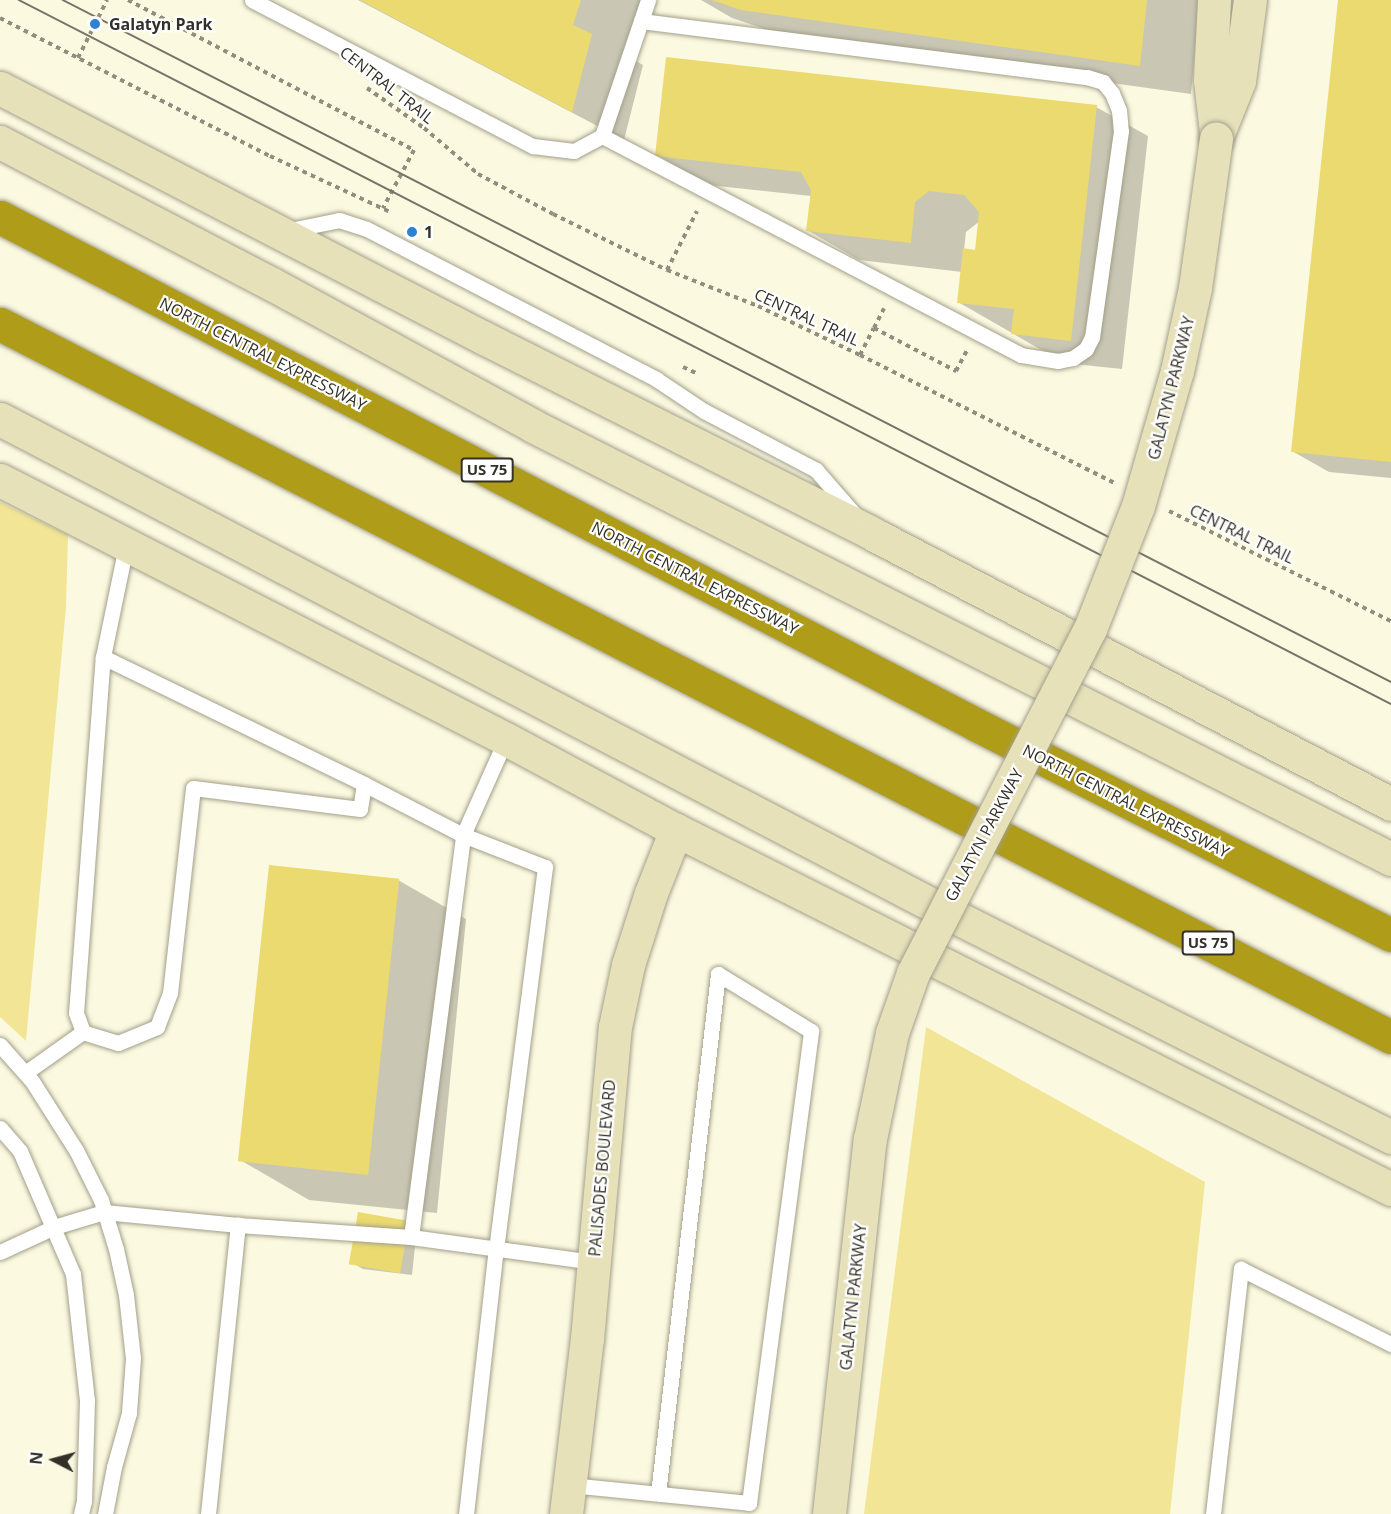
<!DOCTYPE html>
<style>
body{margin:0}
#map{position:relative;width:1391px;height:1514px;overflow:hidden;background:#fcf9e1;font-family:"Open Sans",sans-serif}
div>[style]{position:absolute}
[style*='--x']{left:calc(var(--x)*1px);top:calc(var(--y)*1px);width:calc(var(--w)*1px);rotate:calc(var(--a)*1deg)}
.green>*{inset:0;background:#f2e595}
.shadow>*{inset:0;background:#0003}
.building>*{inset:0;background:#ebda6f;transform-origin:0 0}
.path>*{height:4px;margin-top:-2px;transform-origin:0;background:repeating-linear-gradient(90deg,#908e7e 0 4.5px,transparent 0 9px)}
.roads{filter:drop-shadow(0 0 2px #a29f8a) drop-shadow(0 0 2px #a29f8a)}
.lane>*{height:15px;margin:-7.5px;padding:0 7.5px;transform-origin:7.5px;border-radius:7.5px;background:#fff}
.secondary>*{height:33px;margin:-16.5px;padding:0 16.5px;transform-origin:16.5px;border-radius:16.5px;background:#e7e1ba}
.highway>*{height:33px;margin:-16.5px;padding:0 16.5px;transform-origin:16.5px;border-radius:16.5px;background:#af9c19}
.tram>*{height:1.5px;margin:-0.75px;padding:0 0.75px;transform-origin:0.75px;border-radius:0.75px;background:#757365}
.bridges{filter:drop-shadow(0 0 2px #a29f8a) drop-shadow(0 0 2px #a29f8a)}
.secondary-bridge>*{height:33px;margin:-16.5px;padding:0 16.5px;transform-origin:16.5px;border-radius:16.5px;background:#e7e1ba}
.dots>*{width:16px;height:16px;translate:-50% -50%;box-sizing:border-box;border:3px solid #fff;border-radius:50%}
span{translate:-50% -50%;white-space:nowrap;text-align:center;line-height:1.15;-webkit-text-stroke:4.5px #fff;paint-order:stroke}
.shield-label span{padding:2px 4px;background:#fff;border:2px solid;border-radius:4px;-webkit-text-stroke-width:0}
.shield-label{font-size:15px;color:#323128;font-weight:700}
.poi-label{font-size:16px;color:#323128;font-weight:700}
.left{translate:0 -50%;text-align:left}
.street-label{font-size:16px;color:#323128}
.north{position:absolute;left:24px;top:1430px;width:60px;height:60px;-webkit-text-stroke:4px #fff;paint-order:stroke;rotate:276deg;font-size:16px;font-weight:700;line-height:24px;text-align:center;color:#323128}
.north::after{content:'';display:block;margin:auto;width:21px;height:27px;background:#323128;clip-path:polygon(50% 0,100% 100%,50% 72%,0 100%)}
</style>
<div id="map">
<div class="green">
<div style="clip-path:polygon(0 502px,68px 535px,66px 607px,26px 1041px,0 1017px)"></div>
<div style="clip-path:polygon(926px 1027px,1205px 1182px,1170px 1514px,864px 1514px)"></div>
</div>
<div class="shadow">
<div style="clip-path:polygon(358px 0,642px 0,624px 54px,643px 65px,624px 140px)"></div>
<div style="clip-path:polygon(701px 0,1200px 0,1191px 94px,794px 39px,732px 18px)"></div>
<div style="clip-path:polygon(1339px 0,1391px 0,1391px 478px,1329px 472px,1292px 451px)"></div>
<div style="clip-path:polygon(evenodd,1096px 107px,1148px 136px,1122px 369px,1064px 363px,958px 302px,962px 272px,859px 260px,807px 230px,811px 196px,708px 185px,657px 155px,1096px 107px,980px 221px,977px 251px,964px 250px,966px 232px,980px 221px)"></div>
<div style="clip-path:polygon(398px 880px,466px 919px,437px 1213px,309px 1200px,240px 1160px)"></div>
<div style="clip-path:polygon(417px 1227px,412px 1275px,363px 1269px,354px 1264px)"></div>
</div>
<div class="building">
<div style="clip-path:polygon(360px 0,581px 0,573px 25px,592px 34px,572px 112px)"></div>
<div style="clip-path:polygon(712px 0,1147px 0,1140px 66px,741px 10px)"></div>
<div style="clip-path:polygon(1338px 0,1391px 0,1391px 462px,1291px 452px)"></div>
<div style="clip-path:polygon(666px 57px,1097px 105px,1071px 341px,1011px 334px,1014px 309px,957px 303px,963px 248px,975px 250px,979px 212px,964px 195px,929px 191px,915px 202px,911px 243px,806px 231px,811px 190px,801px 172px,655px 156px)"></div>
<div style="left:269px;top:865px;width:131px;height:298px;rotate:6deg"></div>
<div style="left:358px;top:1212px;width:52px;height:53px;rotate:10deg"></div>
</div>
<div class="path">
<div style="--x:128;--y:0;--w:323;--a:27.7"></div>
<div style="--x:414;--y:150;--w:66;--a:118.1"></div>
<div style="--x:0;--y:18;--w:303;--a:27.1"></div>
<div style="--x:270;--y:156;--w:132;--a:25"></div>
<div style="--x:78;--y:58;--w:65;--a:-63.4"></div>
<div style="--x:367;--y:88;--w:70;--a:35.1"></div>
<div style="--x:424;--y:128;--w:71;--a:40.4"></div>
<div style="--x:478;--y:174;--w:85;--a:28.1"></div>
<div style="--x:553;--y:214;--w:127;--a:26.2"></div>
<div style="--x:667;--y:270;--w:98;--a:21.6"></div>
<div style="--x:758;--y:306;--w:113;--a:25.7"></div>
<div style="--x:860;--y:355;--w:284;--a:26.7"></div>
<div style="--x:667;--y:270;--w:66;--a:-63"></div>
<div style="--x:874;--y:328;--w:22;--a:-63"></div>
<div style="--x:860;--y:355;--w:30;--a:-63"></div>
<div style="--x:874;--y:328;--w:93;--a:27.7"></div>
<div style="--x:956;--y:371;--w:24;--a:-62"></div>
<div style="--x:683;--y:367;--w:14;--a:25"></div>
<div style="--x:1169;--y:511;--w:248;--a:26.4"></div>
</div>
<div class="roads">
<div class="lane">
<div style="--x:252;--y:0;--w:317;--a:27.5"></div>
<div style="--x:533;--y:146;--w:41;--a:7"></div>
<div style="--x:574;--y:151;--w:32;--a:-28"></div>
<div style="--x:641;--y:21;--w:450;--a:7.2"></div>
<div style="--x:1087;--y:77;--w:17;--a:17"></div>
<div style="--x:1103;--y:82;--w:14;--a:51"></div>
<div style="--x:1112;--y:93;--w:18;--a:68"></div>
<div style="--x:1119;--y:110;--w:21;--a:85"></div>
<div style="--x:1121;--y:131;--w:208;--a:98"></div>
<div style="--x:1092;--y:337;--w:13;--a:117"></div>
<div style="--x:1086;--y:349;--w:16;--a:145"></div>
<div style="--x:1073;--y:358;--w:15;--a:169"></div>
<div style="--x:1058;--y:361;--w:37;--a:-171"></div>
<div style="--x:1021;--y:355;--w:473;--a:-152.4"></div>
<div style="--x:602;--y:136;--w:144;--a:-71.3"></div>
<div style="--x:285;--y:231;--w:55;--a:-11.5"></div>
<div style="--x:339;--y:220;--w:29;--a:18"></div>
<div style="--x:367;--y:229;--w:326;--a:27.4"></div>
<div style="--x:656;--y:379;--w:58;--a:33.7"></div>
<div style="--x:704;--y:411;--w:127;--a:27.8"></div>
<div style="--x:816;--y:470;--w:60;--a:49.1"></div>
<div style="--x:103;--y:657;--w:113;--a:-78.3"></div>
<div style="--x:364;--y:784;--w:25;--a:99"></div>
<div style="--x:360;--y:809;--w:168;--a:-172.8"></div>
<div style="--x:193;--y:788;--w:206;--a:96.4"></div>
<div style="--x:170;--y:993;--w:36;--a:111"></div>
<div style="--x:157;--y:1027;--w:42;--a:157.7"></div>
<div style="--x:118;--y:1043;--w:37;--a:-163"></div>
<div style="--x:83;--y:1032;--w:20;--a:-110"></div>
<div style="--x:76;--y:1013;--w:357;--a:-85.7"></div>
<div style="--x:103;--y:657;--w:290;--a:25.9"></div>
<div style="--x:364;--y:784;--w:111;--a:27.3"></div>
<div style="--x:463;--y:835;--w:105;--a:-65.9"></div>
<div style="--x:0;--y:1045;--w:48;--a:48.4"></div>
<div style="--x:32;--y:1081;--w:82;--a:57.5"></div>
<div style="--x:76;--y:1150;--w:56;--a:63.4"></div>
<div style="--x:101;--y:1200;--w:51;--a:73"></div>
<div style="--x:116;--y:1249;--w:47;--a:77.7"></div>
<div style="--x:126;--y:1295;--w:63;--a:83.7"></div>
<div style="--x:133;--y:1358;--w:55;--a:94.2"></div>
<div style="--x:129;--y:1413;--w:56;--a:105.5"></div>
<div style="--x:114;--y:1467;--w:48;--a:100.8"></div>
<div style="--x:25;--y:1073;--w:71;--a:-35.3"></div>
<div style="--x:0;--y:1128;--w:30;--a:49"></div>
<div style="--x:20;--y:1151;--w:134;--a:66.7"></div>
<div style="--x:73;--y:1274;--w:127;--a:83.7"></div>
<div style="--x:87;--y:1400;--w:101;--a:91.7"></div>
<div style="--x:84;--y:1501;--w:13;--a:103"></div>
<div style="--x:411;--y:1237;--w:405;--a:-82.6"></div>
<div style="--x:463;--y:835;--w:88;--a:21.3"></div>
<div style="--x:545;--y:867;--w:383;--a:97.3"></div>
<div style="--x:496;--y:1247;--w:269;--a:96.4"></div>
<div style="--x:0;--y:1252;--w:60;--a:-24.8"></div>
<div style="--x:54;--y:1227;--w:52;--a:-16.7"></div>
<div style="--x:104;--y:1212;--w:135;--a:5.5"></div>
<div style="--x:238;--y:1225;--w:173;--a:4"></div>
<div style="--x:411;--y:1237;--w:185;--a:7.8"></div>
<div style="--x:570;--y:1485;--w:180;--a:5.7"></div>
<div style="--x:749;--y:1503;--w:476;--a:-82.5"></div>
<div style="--x:811;--y:1031;--w:109;--a:-148.5"></div>
<div style="--x:718;--y:974;--w:523;--a:96.58"></div>
<div style="--x:208;--y:1514;--w:291;--a:-84.1"></div>
<div style="--x:1213;--y:1514;--w:247;--a:-83.5"></div>
<div style="--x:1241;--y:1269;--w:168;--a:26.6"></div>
</div>
<div class="secondary">
<div style="--x:1214;--y:0;--w:80;--a:92.9"></div>
<div style="--x:1210;--y:80;--w:53;--a:83.5"></div>
<div style="--x:0;--y:88;--w:545;--a:27.32"></div>
<div style="--x:484;--y:338;--w:433;--a:26.7"></div>
<div style="--x:871;--y:533;--w:586;--a:27.53"></div>
<div style="--x:1216;--y:138;--w:61;--a:-68"></div>
<div style="--x:1239;--y:81;--w:82;--a:-82.3"></div>
<div style="--x:0;--y:142;--w:307;--a:27.6"></div>
<div style="--x:272;--y:284;--w:297;--a:28.5"></div>
<div style="--x:533;--y:426;--w:961;--a:26.78"></div>
<div style="--x:0;--y:419;--w:1065;--a:27.53"></div>
<div style="--x:944;--y:911;--w:501;--a:26.82"></div>
<div style="--x:0;--y:480;--w:568;--a:27.11"></div>
<div style="--x:506;--y:739;--w:193;--a:28.2"></div>
<div style="--x:676;--y:830;--w:800;--a:26.66"></div>
<div style="--x:566;--y:1514;--w:176;--a:-83.2"></div>
<div style="--x:587;--y:1339;--w:313;--a:-84.9"></div>
<div style="--x:615;--y:1027;--w:63;--a:-78.2"></div>
<div style="--x:628;--y:965;--w:76;--a:-72.3"></div>
<div style="--x:651;--y:893;--w:68;--a:-68.4"></div>
</div>
<div class="highway">
<div style="--x:0;--y:217;--w:1099;--a:27.47"></div>
<div style="--x:975;--y:724;--w:466;--a:26.9"></div>
<div style="--x:0;--y:324;--w:1563;--a:27.14"></div>
</div>
</div>
<div class="tram">
<div style="--x:19;--y:0;--w:1542;--a:27.16"></div>
<div style="--x:63;--y:0;--w:1493;--a:27.18"></div>
</div>
<div class="bridges">
<div class="secondary-bridge">
<div style="--x:829;--y:1514;--w:377;--a:-83.8"></div>
<div style="--x:870;--y:1139;--w:108;--a:-78.3"></div>
<div style="--x:892;--y:1033;--w:64;--a:-70.7"></div>
<div style="--x:913;--y:973;--w:387;--a:-62.8"></div>
<div style="--x:1090;--y:629;--w:132;--a:-68.7"></div>
<div style="--x:1138;--y:506;--w:141;--a:-73.9"></div>
<div style="--x:1177;--y:371;--w:85;--a:-77.8"></div>
<div style="--x:1195;--y:288;--w:151;--a:-82"></div>
</div>
</div>
<div class="dots">
<div style="left:95px;top:24px;background:#2d82d1"></div>
<div style="left:412px;top:232px;background:#2d82d1"></div>
</div>
<div class="shield-label">
<span style="left:487px;top:470px">US 75</span>
<span style="left:1208px;top:943px">US 75</span>
</div>
<div class="poi-label">
<span class="left" style="left:109px;top:24px">Galatyn Park</span>
<span class="left" style="left:424px;top:232px">1</span>
</div>
<div class="street-label">
<span style="left:387px;top:85px;rotate:38deg">CENTRAL TRAIL</span>
<span style="left:807px;top:317px;rotate:25deg">CENTRAL TRAIL</span>
<span style="left:263px;top:354px;rotate:27deg">NORTH CENTRAL EXPRESSWAY</span>
<span style="left:1171px;top:388px;rotate:-76deg">GALATYN PARKWAY</span>
<span style="left:1242px;top:534px;rotate:26deg">CENTRAL TRAIL</span>
<span style="left:695px;top:578px;rotate:27deg">NORTH CENTRAL EXPRESSWAY</span>
<span style="left:1126px;top:801px;rotate:27deg">NORTH CENTRAL EXPRESSWAY</span>
<span style="left:984px;top:835px;rotate:-62deg">GALATYN PARKWAY</span>
<span style="left:602px;top:1168px;rotate:-85deg">PALISADES BOULEVARD</span>
<span style="left:853px;top:1297px;rotate:-84deg">GALATYN PARKWAY</span>
</div>
<div class="north">N</div>
</div>
